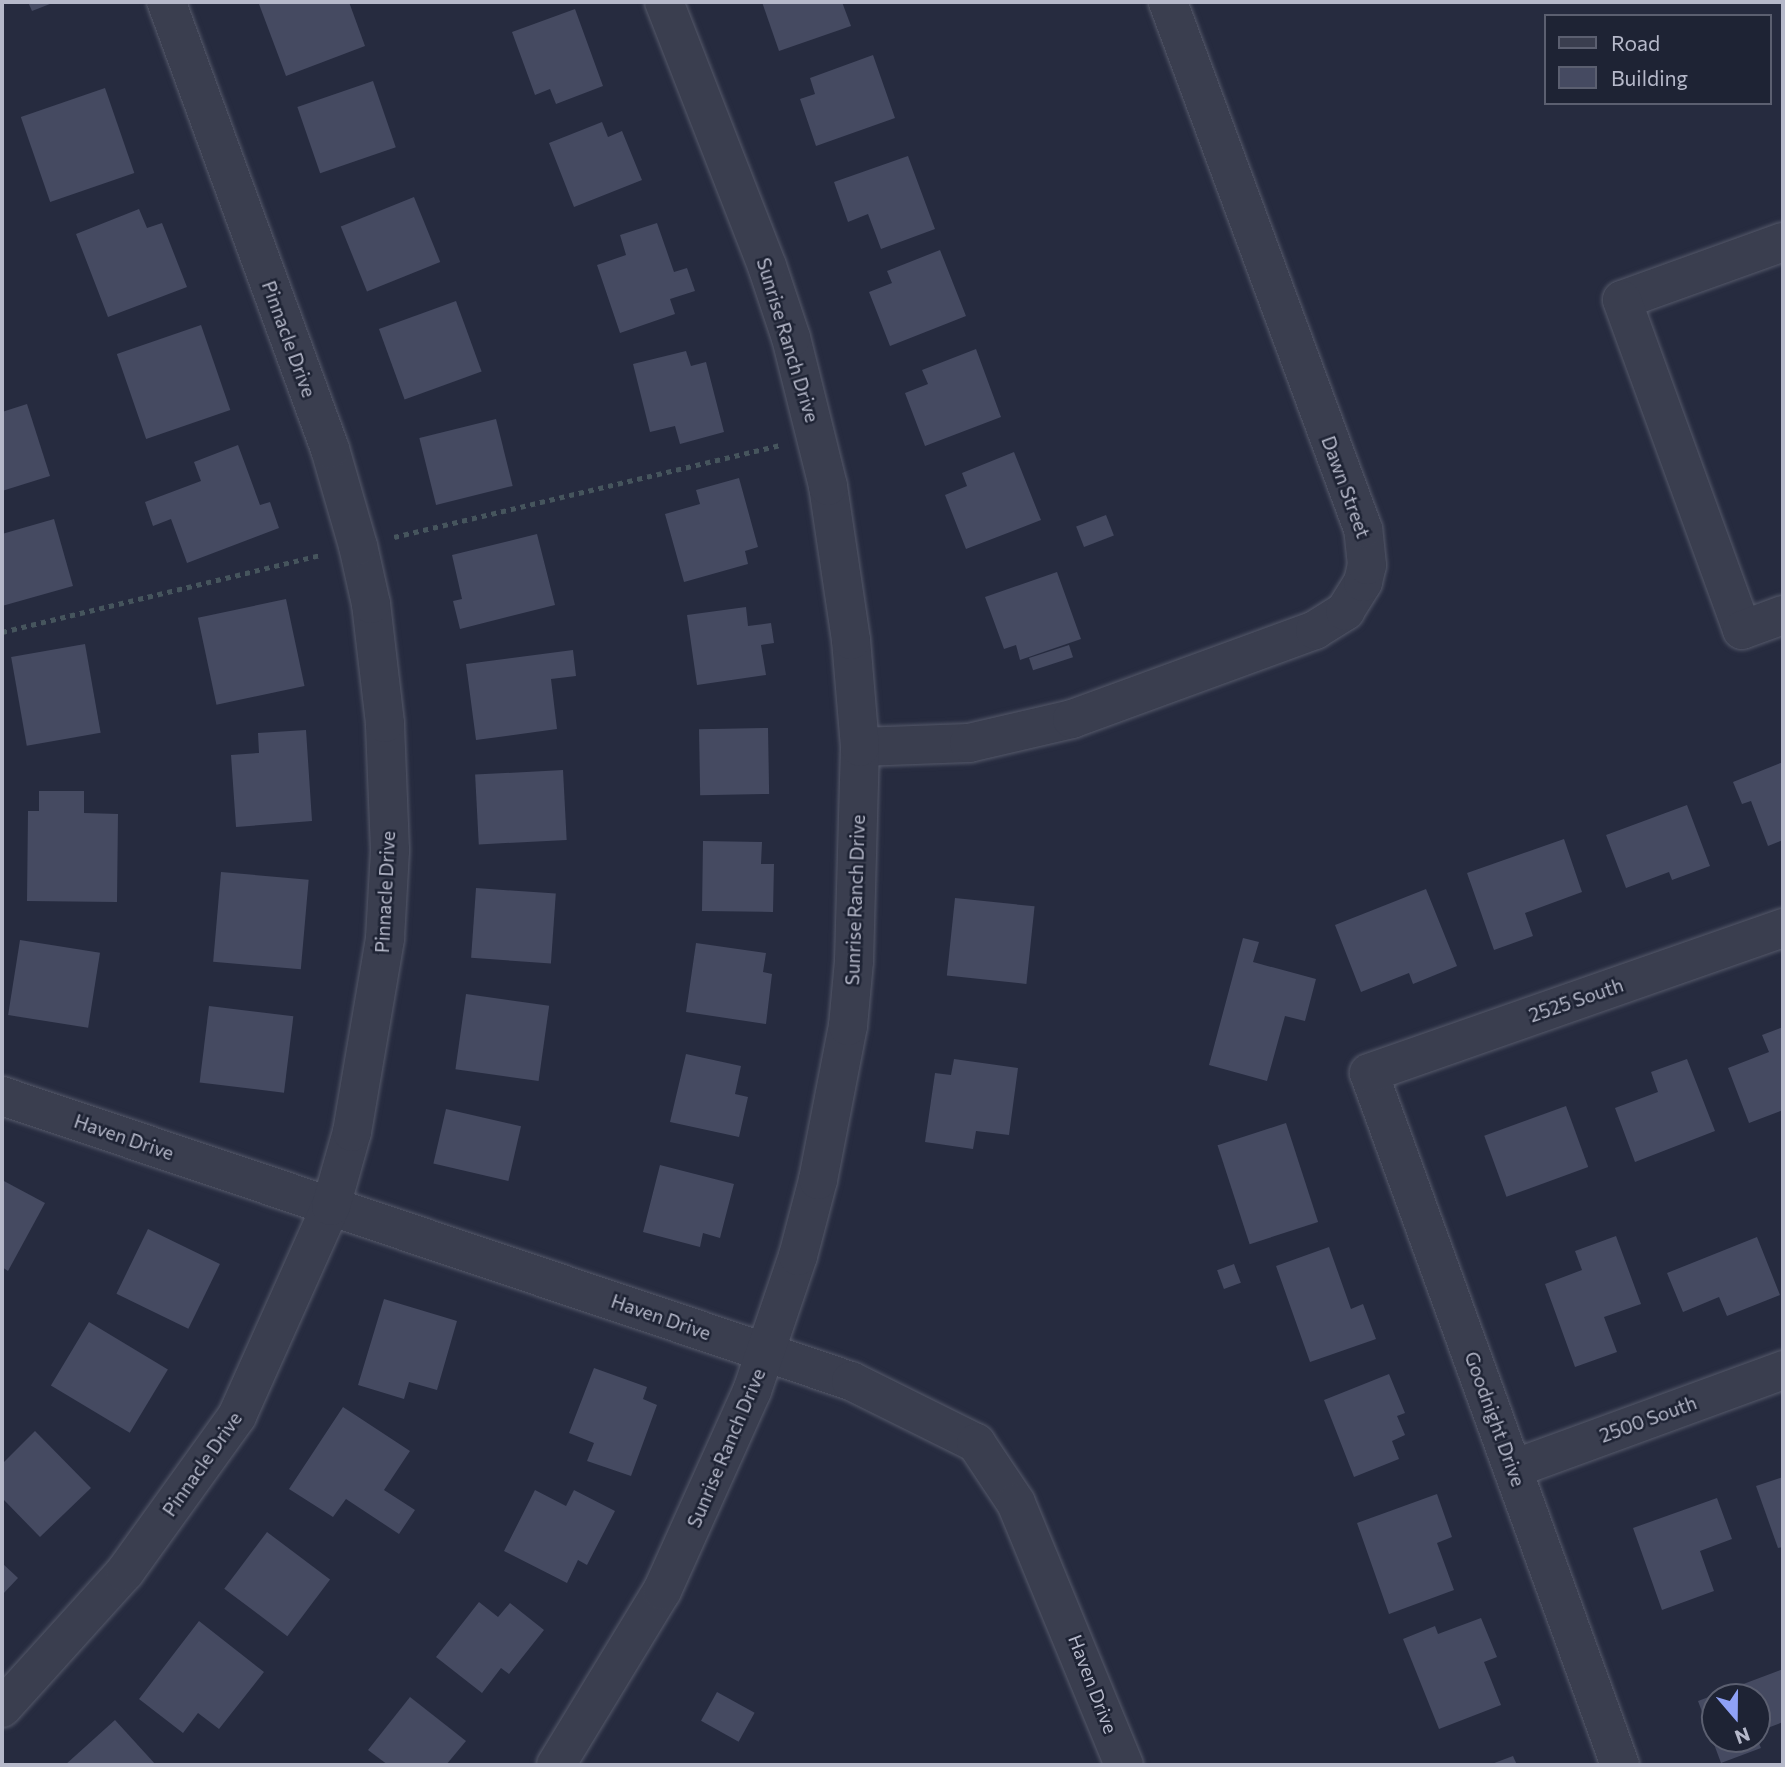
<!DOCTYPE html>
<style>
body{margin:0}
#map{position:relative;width:1785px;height:1767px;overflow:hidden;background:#262b3f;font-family:Commissioner,sans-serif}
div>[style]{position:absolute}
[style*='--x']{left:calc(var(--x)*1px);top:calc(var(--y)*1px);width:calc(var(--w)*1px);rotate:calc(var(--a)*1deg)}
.building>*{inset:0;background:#454a61;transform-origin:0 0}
.path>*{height:4.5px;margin-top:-2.25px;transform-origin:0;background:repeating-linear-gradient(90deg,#46555d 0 5px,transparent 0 10px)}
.roads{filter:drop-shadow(0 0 2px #55596a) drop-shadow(0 0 2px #55596a)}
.minor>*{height:38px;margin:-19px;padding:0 19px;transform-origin:19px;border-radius:19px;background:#3a3e4f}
span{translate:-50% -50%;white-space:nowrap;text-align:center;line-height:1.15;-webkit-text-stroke:5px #1e2334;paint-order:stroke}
.street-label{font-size:19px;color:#b6b9ca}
.frame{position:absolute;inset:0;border:4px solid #b6b9ca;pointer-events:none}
.legend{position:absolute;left:1544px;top:14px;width:228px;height:91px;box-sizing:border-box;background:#1e2334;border:2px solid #5b5f70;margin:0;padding:9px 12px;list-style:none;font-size:21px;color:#b6b9ca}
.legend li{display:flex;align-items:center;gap:14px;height:35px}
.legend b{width:35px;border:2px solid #5b5f70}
.north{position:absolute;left:1701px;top:1683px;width:70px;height:70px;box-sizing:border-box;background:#1e2334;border:2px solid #5b5f70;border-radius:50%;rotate:160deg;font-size:19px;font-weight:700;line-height:28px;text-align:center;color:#b6b9ca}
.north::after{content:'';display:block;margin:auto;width:24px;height:32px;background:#8fa1f6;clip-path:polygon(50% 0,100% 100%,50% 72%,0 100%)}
</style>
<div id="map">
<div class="building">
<div style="clip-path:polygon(28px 2px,55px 2px,32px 11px)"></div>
<div style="clip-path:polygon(264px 2px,349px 2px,365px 46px,286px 76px,259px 4px)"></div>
<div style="clip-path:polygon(762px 2px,842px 2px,851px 26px,779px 51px)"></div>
<div style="clip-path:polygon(575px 9px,603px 86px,556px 104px,550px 89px,535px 95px,512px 32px)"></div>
<div style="clip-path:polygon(873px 55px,895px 118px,816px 146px,800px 99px,815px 94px,810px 78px)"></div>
<div style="left:373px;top:81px;width:70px;height:80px;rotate:71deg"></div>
<div style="left:105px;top:88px;width:90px;height:89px;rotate:71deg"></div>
<div style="clip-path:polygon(602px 122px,608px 137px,622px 131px,642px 180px,574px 207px,549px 143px)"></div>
<div style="clip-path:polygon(908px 156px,935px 229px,881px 249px,868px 214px,848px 222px,834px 182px)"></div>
<div style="left:414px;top:197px;width:70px;height:79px;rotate:68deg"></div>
<div style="clip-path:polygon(139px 209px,147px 228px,162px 223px,187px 287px,108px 317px,76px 234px)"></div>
<div style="clip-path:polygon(657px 223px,674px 272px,687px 268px,695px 291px,670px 299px,675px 314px,620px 333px,597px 265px,626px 255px,620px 235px)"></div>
<div style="clip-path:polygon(940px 250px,966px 316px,890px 346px,869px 292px,892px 283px,887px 271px)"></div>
<div style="left:456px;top:301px;width:75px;height:82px;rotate:70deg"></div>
<div style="left:201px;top:325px;width:90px;height:89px;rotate:71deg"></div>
<div style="clip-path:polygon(976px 349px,1001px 417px,925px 446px,905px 393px,928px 384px,922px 370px)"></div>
<div style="clip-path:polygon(686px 351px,691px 366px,706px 362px,724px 432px,680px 444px,675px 426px,650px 432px,633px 364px)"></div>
<div style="clip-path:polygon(27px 404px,50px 476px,2px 491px,2px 412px)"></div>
<div style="left:496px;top:419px;width:69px;height:79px;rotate:76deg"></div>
<div style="clip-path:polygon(238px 445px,260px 505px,270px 502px,279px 528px,187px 563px,171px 519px,153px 526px,145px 502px,201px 481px,194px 462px)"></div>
<div style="clip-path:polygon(1014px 452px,1041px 520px,966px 549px,945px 495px,967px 486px,962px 473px)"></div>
<div style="clip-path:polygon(739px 478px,758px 547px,745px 551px,748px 564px,684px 582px,665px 514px,700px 504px,696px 490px)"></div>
<div style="left:1106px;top:515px;width:22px;height:32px;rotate:69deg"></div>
<div style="clip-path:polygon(54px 519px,73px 586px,2px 606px,2px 534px)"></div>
<div style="clip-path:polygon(537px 534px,555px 605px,460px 629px,453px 601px,462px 599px,452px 555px)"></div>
<div style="clip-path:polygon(1057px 572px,1081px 639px,1020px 660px,1016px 645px,1004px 649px,985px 597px)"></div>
<div style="left:286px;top:599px;width:89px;height:90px;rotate:78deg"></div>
<div style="clip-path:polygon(746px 607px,748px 626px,771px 623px,774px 643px,761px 645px,766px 675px,697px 685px,687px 615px)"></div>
<div style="left:85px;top:644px;width:90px;height:75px;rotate:80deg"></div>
<div style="left:1069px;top:645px;width:13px;height:42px;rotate:72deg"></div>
<div style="clip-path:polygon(573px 650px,576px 676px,551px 679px,557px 729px,476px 740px,466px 664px)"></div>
<div style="left:768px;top:728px;width:66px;height:69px;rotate:89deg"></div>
<div style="clip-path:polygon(306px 730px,312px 821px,236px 827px,231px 755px,259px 753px,258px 733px)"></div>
<div style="clip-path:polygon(1783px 762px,1783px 840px,1768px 846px,1751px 801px,1742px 804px,1733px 782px)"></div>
<div style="left:563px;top:770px;width:70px;height:88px;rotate:87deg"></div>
<div style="clip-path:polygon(39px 791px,84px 791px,84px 813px,118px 814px,117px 902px,27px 901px,28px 811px,39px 811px)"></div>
<div style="clip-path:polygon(1687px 805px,1710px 866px,1672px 880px,1669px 872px,1626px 888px,1606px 835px)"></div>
<div style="clip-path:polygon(1564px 839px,1582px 892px,1525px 913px,1533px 936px,1494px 950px,1467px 873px)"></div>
<div style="clip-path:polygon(703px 841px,762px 842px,761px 864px,774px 864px,773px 912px,702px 911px)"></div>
<div style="left:221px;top:872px;width:88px;height:90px;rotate:5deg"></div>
<div style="left:476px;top:888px;width:80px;height:70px;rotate:4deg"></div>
<div style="clip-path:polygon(1426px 889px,1457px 966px,1413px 984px,1409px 973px,1361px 992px,1335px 925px)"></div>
<div style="left:955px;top:898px;width:80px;height:78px;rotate:6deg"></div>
<div style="clip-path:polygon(1243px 938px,1259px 942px,1253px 962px,1316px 979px,1305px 1021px,1285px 1016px,1267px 1081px,1209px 1065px)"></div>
<div style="left:20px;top:940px;width:81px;height:76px;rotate:9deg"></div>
<div style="clip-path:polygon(696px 943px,766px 953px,763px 972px,772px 974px,766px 1024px,686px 1012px)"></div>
<div style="left:466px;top:994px;width:84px;height:76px;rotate:8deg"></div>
<div style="left:209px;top:1006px;width:85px;height:77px;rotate:7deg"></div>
<div style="clip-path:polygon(1783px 1027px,1783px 1110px,1749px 1123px,1728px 1068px,1769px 1052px,1762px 1035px)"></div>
<div style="clip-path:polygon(686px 1054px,741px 1066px,735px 1094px,748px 1097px,739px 1137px,670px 1122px)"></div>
<div style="clip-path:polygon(954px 1059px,1018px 1068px,1009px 1135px,976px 1131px,973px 1149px,925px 1142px,935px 1073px,951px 1075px)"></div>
<div style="clip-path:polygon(1687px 1059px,1715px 1131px,1635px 1162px,1615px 1108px,1658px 1092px,1651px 1072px)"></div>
<div style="left:1566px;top:1106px;width:65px;height:87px;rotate:70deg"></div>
<div style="left:446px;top:1109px;width:77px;height:56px;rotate:13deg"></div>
<div style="left:1286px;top:1123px;width:104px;height:72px;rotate:72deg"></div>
<div style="clip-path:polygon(660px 1165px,734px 1184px,720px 1238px,703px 1233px,700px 1247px,643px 1232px)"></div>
<div style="clip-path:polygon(2px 1180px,45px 1203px,8px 1271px,2px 1267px)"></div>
<div style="left:148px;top:1229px;width:80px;height:72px;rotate:26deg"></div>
<div style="clip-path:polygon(1616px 1236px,1641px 1304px,1604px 1317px,1617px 1352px,1575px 1367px,1545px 1284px,1582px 1270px,1575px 1251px)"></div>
<div style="clip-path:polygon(1757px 1237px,1780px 1295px,1727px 1316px,1719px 1297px,1683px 1312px,1667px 1273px)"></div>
<div style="clip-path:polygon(1329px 1247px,1351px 1309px,1363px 1304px,1376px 1339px,1310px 1362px,1276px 1266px)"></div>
<div style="left:1234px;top:1264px;width:20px;height:18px;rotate:70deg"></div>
<div style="clip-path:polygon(384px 1299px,457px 1321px,437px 1390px,409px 1382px,404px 1399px,358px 1385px)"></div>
<div style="left:89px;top:1322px;width:92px;height:74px;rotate:31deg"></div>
<div style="clip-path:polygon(594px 1368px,647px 1387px,643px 1399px,657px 1405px,631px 1476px,587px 1461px,594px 1443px,569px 1433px)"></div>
<div style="clip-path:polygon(1389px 1374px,1405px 1413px,1397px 1416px,1405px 1435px,1392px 1441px,1399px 1459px,1354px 1477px,1324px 1400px)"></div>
<div style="clip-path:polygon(343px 1407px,410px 1451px,384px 1490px,415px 1510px,399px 1534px,346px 1499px,333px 1517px,289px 1489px)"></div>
<div style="clip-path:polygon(35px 1431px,91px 1488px,40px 1537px,2px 1498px,2px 1464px)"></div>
<div style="clip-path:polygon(1783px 1477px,1783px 1547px,1778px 1548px,1756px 1486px)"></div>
<div style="clip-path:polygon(535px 1490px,566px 1506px,574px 1490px,615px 1511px,587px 1565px,578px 1560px,567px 1583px,504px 1551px)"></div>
<div style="clip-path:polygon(1437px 1494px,1452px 1537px,1437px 1543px,1454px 1590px,1389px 1614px,1357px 1523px)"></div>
<div style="clip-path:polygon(1717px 1498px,1732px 1539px,1700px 1551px,1714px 1591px,1662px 1610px,1633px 1528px)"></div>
<div style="left:267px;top:1532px;width:79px;height:71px;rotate:37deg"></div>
<div style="clip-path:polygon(2px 1563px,18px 1578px,2px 1595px)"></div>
<div style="clip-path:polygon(479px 1602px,498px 1617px,510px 1603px,544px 1630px,509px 1674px,501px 1668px,482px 1693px,436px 1657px)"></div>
<div style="clip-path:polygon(1481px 1618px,1497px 1657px,1484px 1662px,1501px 1705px,1439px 1729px,1403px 1639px,1435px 1626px,1438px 1634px)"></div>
<div style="clip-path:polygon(199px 1621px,264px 1672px,219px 1729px,198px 1713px,183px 1733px,139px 1699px)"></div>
<div style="clip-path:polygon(1783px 1669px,1783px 1722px,1757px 1732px,1757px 1697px,1715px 1697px,1715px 1739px,1757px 1739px,1761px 1748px,1721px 1763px,1698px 1701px)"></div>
<div style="left:717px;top:1692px;width:43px;height:33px;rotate:29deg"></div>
<div style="clip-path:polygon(410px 1697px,466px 1741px,446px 1765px,388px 1765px,368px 1750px)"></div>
<div style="clip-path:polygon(115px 1720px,156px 1765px,65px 1765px)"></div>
<div style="clip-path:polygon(1513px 1756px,1517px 1765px,1489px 1765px)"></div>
</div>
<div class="path">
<div style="--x:394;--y:537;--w:397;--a:-13.4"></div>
<div style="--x:2;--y:632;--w:328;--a:-13.6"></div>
</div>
<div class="roads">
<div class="minor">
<div style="--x:1783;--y:242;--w:171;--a:160.2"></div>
<div style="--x:1622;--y:300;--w:351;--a:70"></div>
<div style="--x:1742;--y:630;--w:44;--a:-20.1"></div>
<div style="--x:860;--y:747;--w:109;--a:-2.1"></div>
<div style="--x:969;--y:743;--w:106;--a:-13.1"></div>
<div style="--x:1072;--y:719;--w:259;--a:-20.1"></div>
<div style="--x:1315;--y:630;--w:36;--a:-32"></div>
<div style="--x:1345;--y:611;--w:34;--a:-58"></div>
<div style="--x:1363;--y:582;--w:17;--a:-77"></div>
<div style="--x:1367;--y:565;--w:36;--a:-96"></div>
<div style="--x:1363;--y:529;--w:562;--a:-110.31"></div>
<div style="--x:2;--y:1096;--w:896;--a:18.56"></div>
<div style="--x:851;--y:1381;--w:140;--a:26.4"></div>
<div style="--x:976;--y:1443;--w:72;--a:56.3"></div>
<div style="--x:1016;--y:1503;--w:283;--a:67.6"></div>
<div style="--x:1513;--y:1469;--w:288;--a:-20.1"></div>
<div style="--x:2;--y:1708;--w:183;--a:-47.9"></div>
<div style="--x:125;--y:1572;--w:192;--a:-54.3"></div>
<div style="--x:237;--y:1416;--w:230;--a:-65.9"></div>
<div style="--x:331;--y:1206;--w:77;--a:-74.2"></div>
<div style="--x:352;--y:1132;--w:197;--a:-80.3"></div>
<div style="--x:385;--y:938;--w:88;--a:-86.7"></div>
<div style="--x:390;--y:850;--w:127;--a:-92.3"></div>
<div style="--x:385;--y:723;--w:120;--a:-96.7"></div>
<div style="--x:371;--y:604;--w:59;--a:-102.6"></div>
<div style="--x:358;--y:546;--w:101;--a:-106.1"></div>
<div style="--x:330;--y:449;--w:476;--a:-110.1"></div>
<div style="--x:556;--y:1765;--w:204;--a:-58.7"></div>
<div style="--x:662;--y:1591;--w:219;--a:-65.8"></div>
<div style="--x:752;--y:1391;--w:143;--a:-71.2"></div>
<div style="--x:798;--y:1256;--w:79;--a:-75.3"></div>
<div style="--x:818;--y:1180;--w:157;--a:-79"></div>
<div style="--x:848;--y:1026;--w:65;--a:-84.7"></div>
<div style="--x:854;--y:961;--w:214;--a:-88.4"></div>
<div style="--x:860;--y:747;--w:107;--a:-94.8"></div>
<div style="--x:851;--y:640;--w:156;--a:-98.5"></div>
<div style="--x:828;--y:486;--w:153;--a:-104"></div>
<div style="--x:791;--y:338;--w:76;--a:-108.4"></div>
<div style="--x:767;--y:266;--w:283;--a:-111.3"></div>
<div style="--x:1620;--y:1765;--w:736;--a:-109.94"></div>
<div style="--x:1369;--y:1073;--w:439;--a:-19.3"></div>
</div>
</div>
<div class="street-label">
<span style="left:289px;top:339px;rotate:70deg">Pinnacle Drive</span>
<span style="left:788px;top:340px;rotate:73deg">Sunrise Ranch Drive</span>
<span style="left:1346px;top:487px;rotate:70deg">Dawn Street</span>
<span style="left:385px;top:892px;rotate:-87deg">Pinnacle Drive</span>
<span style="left:855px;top:900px;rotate:-88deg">Sunrise Ranch Drive</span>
<span style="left:1576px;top:1000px;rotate:-19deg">2525 South</span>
<span style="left:124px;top:1137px;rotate:19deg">Haven Drive</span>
<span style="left:661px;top:1317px;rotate:19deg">Haven Drive</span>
<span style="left:1495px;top:1419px;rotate:70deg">Goodnight Drive</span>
<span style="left:1648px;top:1419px;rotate:-20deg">2500 South</span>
<span style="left:726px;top:1448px;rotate:-67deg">Sunrise Ranch Drive</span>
<span style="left:202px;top:1464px;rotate:-55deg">Pinnacle Drive</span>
<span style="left:1093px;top:1684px;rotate:69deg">Haven Drive</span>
</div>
<div class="frame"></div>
<ul class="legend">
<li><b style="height:9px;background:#3a3e4f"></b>Road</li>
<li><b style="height:19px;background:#454a61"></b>Building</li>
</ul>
<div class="north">N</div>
</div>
